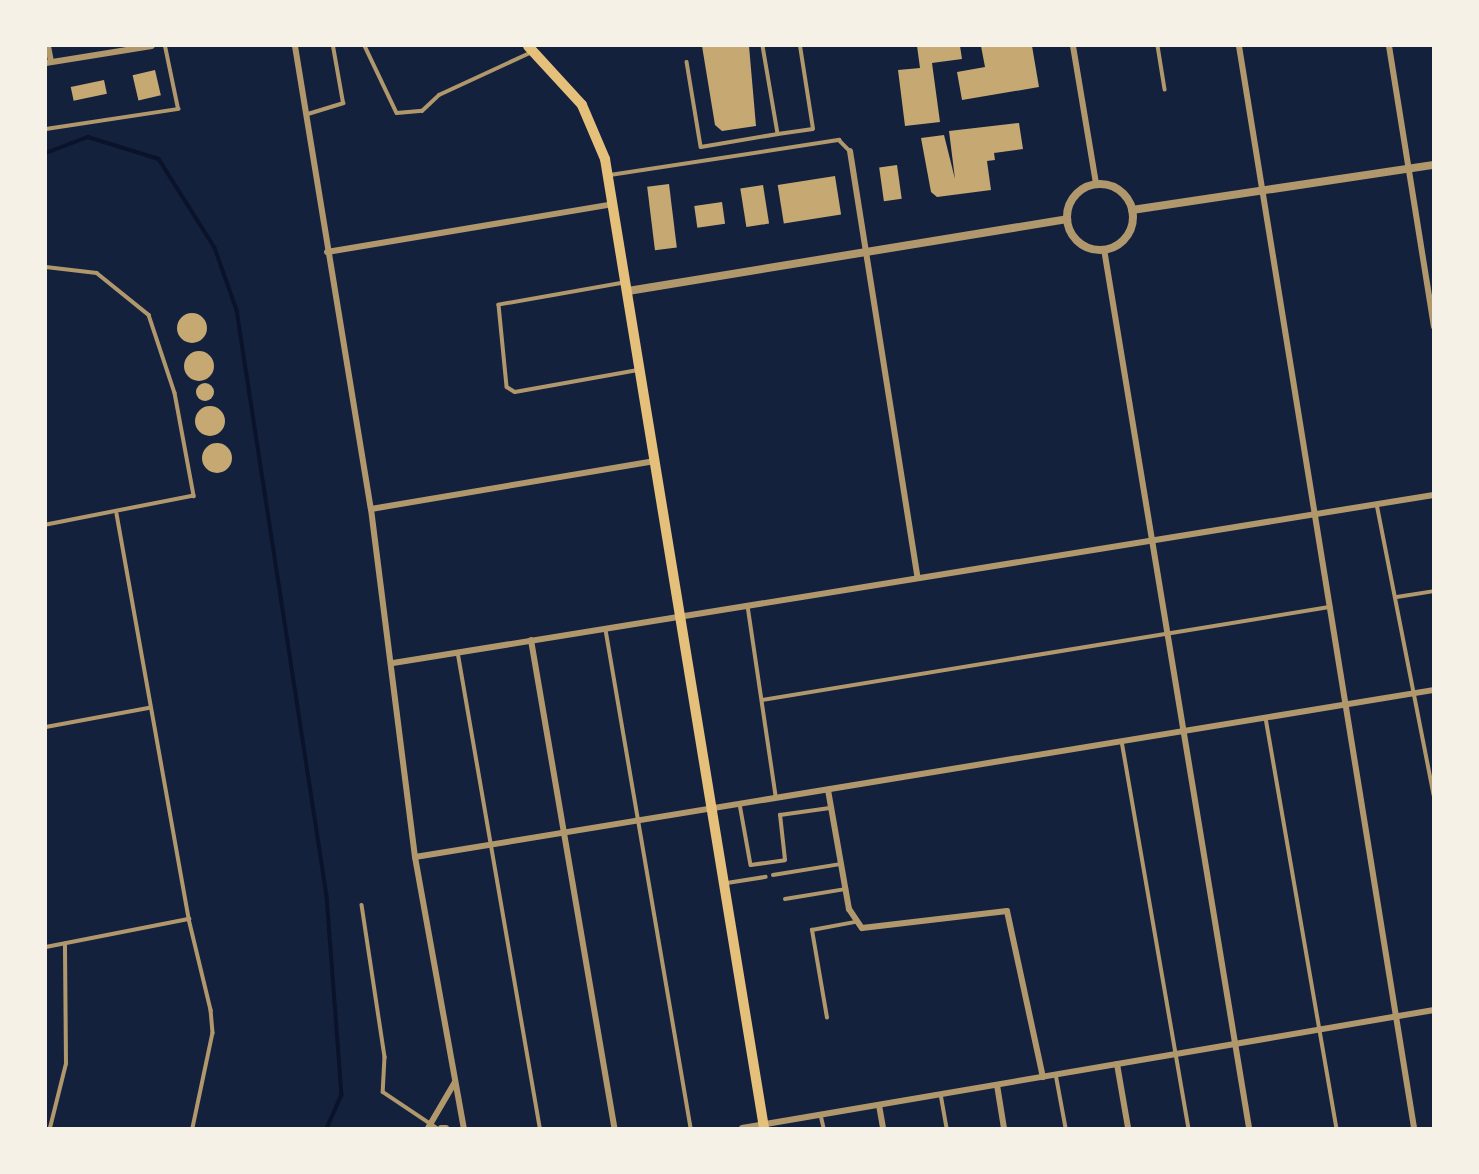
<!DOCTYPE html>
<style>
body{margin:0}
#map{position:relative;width:1479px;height:1174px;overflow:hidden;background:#14213d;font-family:"PT Serif",serif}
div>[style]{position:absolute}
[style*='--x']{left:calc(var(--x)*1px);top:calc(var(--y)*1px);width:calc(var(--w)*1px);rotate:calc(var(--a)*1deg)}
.stream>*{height:3.5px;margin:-1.75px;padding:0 1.75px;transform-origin:1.75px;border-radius:1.75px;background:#0b132b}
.building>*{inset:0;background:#c6a872;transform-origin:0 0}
.round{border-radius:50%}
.service>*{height:3.5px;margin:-1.75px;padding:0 1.75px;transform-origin:1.75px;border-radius:1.75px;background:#b1986c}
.minor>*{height:6px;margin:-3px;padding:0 3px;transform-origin:3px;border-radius:3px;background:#b1986c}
.tertiary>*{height:8px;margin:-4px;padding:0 4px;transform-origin:4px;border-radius:4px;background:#b1986c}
.tertiary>.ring{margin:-4px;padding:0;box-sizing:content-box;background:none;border:8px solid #b1986c;border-radius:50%}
.primary>*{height:10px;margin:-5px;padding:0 5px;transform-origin:5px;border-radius:5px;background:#e5c07b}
span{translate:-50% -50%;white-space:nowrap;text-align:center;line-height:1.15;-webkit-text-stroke:5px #f6f1e7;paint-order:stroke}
.frame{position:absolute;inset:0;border:47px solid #f6f1e7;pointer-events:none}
</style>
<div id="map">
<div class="stream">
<div style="--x:46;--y:153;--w:45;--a:-20.9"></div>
<div style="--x:88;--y:137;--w:74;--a:17.2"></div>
<div style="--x:159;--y:159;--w:105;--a:57.8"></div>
<div style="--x:215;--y:248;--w:66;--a:70.5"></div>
<div style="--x:237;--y:310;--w:593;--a:81.27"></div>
<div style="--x:327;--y:896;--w:200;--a:85.7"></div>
<div style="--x:342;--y:1095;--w:36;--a:114"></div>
</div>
<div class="building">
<div style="clip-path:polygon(702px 46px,749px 46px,756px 126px,722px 131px,715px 125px)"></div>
<div style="clip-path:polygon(917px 46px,960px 46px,962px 59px,932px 63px,940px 122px,905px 126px,898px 70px,920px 68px)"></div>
<div style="clip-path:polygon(981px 46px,1032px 46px,1039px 87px,962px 100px,957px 72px,985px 67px)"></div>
<div style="left:155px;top:70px;width:26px;height:23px;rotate:77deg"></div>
<div style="left:104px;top:80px;width:14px;height:34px;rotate:78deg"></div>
<div style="clip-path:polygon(1019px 123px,1023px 149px,994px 153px,995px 160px,987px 161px,991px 190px,937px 197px,931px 192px,921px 138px,944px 135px,955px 179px,949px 131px)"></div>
<div style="left:897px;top:165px;width:34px;height:18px;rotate:82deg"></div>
<div style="left:835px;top:176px;width:39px;height:58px;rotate:81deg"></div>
<div style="left:669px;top:184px;width:64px;height:22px;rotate:83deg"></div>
<div style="left:763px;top:185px;width:39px;height:23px;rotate:81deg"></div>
<div style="left:722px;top:202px;width:22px;height:28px;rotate:82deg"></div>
<div class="round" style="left:177px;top:313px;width:30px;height:30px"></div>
<div class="round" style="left:184px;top:351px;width:30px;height:30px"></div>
<div class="round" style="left:196px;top:383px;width:18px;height:18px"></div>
<div class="round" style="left:195px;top:406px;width:30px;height:30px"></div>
<div class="round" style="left:202px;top:443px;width:30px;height:30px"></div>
</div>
<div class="service">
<div style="--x:365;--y:46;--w:74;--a:64.5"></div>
<div style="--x:397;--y:113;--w:25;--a:-5"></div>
<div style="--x:422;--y:111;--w:23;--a:-43"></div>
<div style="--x:439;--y:95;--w:102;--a:-24.8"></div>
<div style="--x:763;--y:46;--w:89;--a:80.3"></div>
<div style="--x:778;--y:134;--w:35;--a:-8"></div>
<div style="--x:813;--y:129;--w:84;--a:-98.9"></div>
<div style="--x:1158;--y:46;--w:44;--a:80.8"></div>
<div style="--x:687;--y:62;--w:86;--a:80.6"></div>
<div style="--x:701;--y:147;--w:78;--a:-9.6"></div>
<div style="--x:308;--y:114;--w:37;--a:-17"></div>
<div style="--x:343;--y:103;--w:58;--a:-100"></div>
<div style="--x:46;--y:129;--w:134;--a:-8.6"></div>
<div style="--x:178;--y:109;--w:64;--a:-101.7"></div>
<div style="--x:610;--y:175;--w:232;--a:-8.7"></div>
<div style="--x:839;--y:140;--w:16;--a:45"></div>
<div style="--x:46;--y:267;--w:51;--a:6.7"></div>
<div style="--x:97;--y:273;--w:67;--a:38.9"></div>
<div style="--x:149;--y:315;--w:82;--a:71.6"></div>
<div style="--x:175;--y:393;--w:105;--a:79.5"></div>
<div style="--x:194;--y:496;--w:151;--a:168.9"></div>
<div style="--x:624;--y:283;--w:127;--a:170"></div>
<div style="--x:499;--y:305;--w:82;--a:84.4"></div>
<div style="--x:507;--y:387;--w:9;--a:32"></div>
<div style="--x:515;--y:392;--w:126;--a:-10.1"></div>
<div style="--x:1377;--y:504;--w:296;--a:78.9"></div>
<div style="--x:117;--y:514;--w:411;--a:79.9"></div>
<div style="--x:189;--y:919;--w:94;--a:76.4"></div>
<div style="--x:211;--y:1010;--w:23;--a:85"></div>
<div style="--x:213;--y:1033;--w:97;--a:101.9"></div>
<div style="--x:1397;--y:597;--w:37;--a:-9"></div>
<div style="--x:748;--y:606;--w:192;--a:81.6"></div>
<div style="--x:606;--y:630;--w:505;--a:80.31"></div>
<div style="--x:458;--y:652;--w:483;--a:80.2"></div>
<div style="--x:762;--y:700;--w:576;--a:-9.3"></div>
<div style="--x:1266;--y:718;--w:416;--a:80.2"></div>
<div style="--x:46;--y:727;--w:105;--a:-10.5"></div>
<div style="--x:1122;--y:741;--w:393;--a:80.2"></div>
<div style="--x:740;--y:804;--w:62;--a:79.8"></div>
<div style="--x:751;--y:865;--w:34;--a:-8"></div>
<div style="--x:785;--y:860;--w:45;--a:-96.3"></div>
<div style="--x:780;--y:815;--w:50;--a:-8"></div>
<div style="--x:773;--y:875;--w:69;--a:-9.2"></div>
<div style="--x:727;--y:883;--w:39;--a:-9"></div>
<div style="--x:785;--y:899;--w:62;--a:-9.3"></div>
<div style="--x:362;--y:905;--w:154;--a:81.4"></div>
<div style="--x:385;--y:1057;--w:35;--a:93"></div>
<div style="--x:383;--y:1092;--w:65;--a:33.7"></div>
<div style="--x:46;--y:947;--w:146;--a:-11.1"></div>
<div style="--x:827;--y:1018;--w:89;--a:-99.7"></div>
<div style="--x:812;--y:930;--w:44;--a:-10.5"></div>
<div style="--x:1056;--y:1074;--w:55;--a:79.5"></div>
<div style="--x:941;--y:1094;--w:35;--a:80"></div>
<div style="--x:821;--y:1115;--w:13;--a:77"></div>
<div style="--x:50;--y:1128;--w:66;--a:-76"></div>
<div style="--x:66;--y:1064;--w:120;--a:-90.5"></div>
</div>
<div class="minor">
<div style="--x:48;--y:46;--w:16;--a:79"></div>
<div style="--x:295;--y:46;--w:469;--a:80.7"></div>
<div style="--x:371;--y:509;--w:351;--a:82.8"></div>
<div style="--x:415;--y:857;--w:275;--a:79.8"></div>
<div style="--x:1073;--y:46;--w:140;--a:80.5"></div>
<div style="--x:1239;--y:46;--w:1096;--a:80.81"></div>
<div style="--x:1389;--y:46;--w:284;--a:80.9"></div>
<div style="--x:46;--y:63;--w:107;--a:-9.1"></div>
<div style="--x:850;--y:151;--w:430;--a:81"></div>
<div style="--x:1104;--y:249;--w:891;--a:80.63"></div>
<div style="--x:327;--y:252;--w:290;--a:-9.5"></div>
<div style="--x:371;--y:509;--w:288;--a:-9.6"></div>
<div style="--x:531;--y:640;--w:495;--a:80.3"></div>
<div style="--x:393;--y:663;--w:1054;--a:-9.17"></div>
<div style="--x:828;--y:790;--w:121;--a:80"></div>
<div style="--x:849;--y:909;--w:23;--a:56"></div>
<div style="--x:862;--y:928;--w:146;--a:-6.7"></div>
<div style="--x:1007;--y:911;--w:170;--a:77.8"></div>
<div style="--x:415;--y:857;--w:1033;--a:-9.31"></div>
<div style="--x:1117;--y:1064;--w:65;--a:80.2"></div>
<div style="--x:997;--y:1085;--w:44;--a:80.8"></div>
<div style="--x:879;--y:1105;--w:23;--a:80"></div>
<div style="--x:428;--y:1128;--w:53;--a:-59.6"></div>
<div style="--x:441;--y:1128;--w:5;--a:0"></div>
<div style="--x:742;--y:1128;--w:702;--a:-9.68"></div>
</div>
<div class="tertiary">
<div class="ring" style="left:1067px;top:184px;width:58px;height:58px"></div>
<div style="--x:1132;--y:210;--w:305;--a:-8.5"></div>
<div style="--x:628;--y:291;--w:445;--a:-9.3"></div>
</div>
<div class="primary">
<div style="--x:528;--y:46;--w:80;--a:47.5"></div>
<div style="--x:582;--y:105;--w:59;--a:66.9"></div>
<div style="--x:605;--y:159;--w:982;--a:80.68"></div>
</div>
<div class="frame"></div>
</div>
